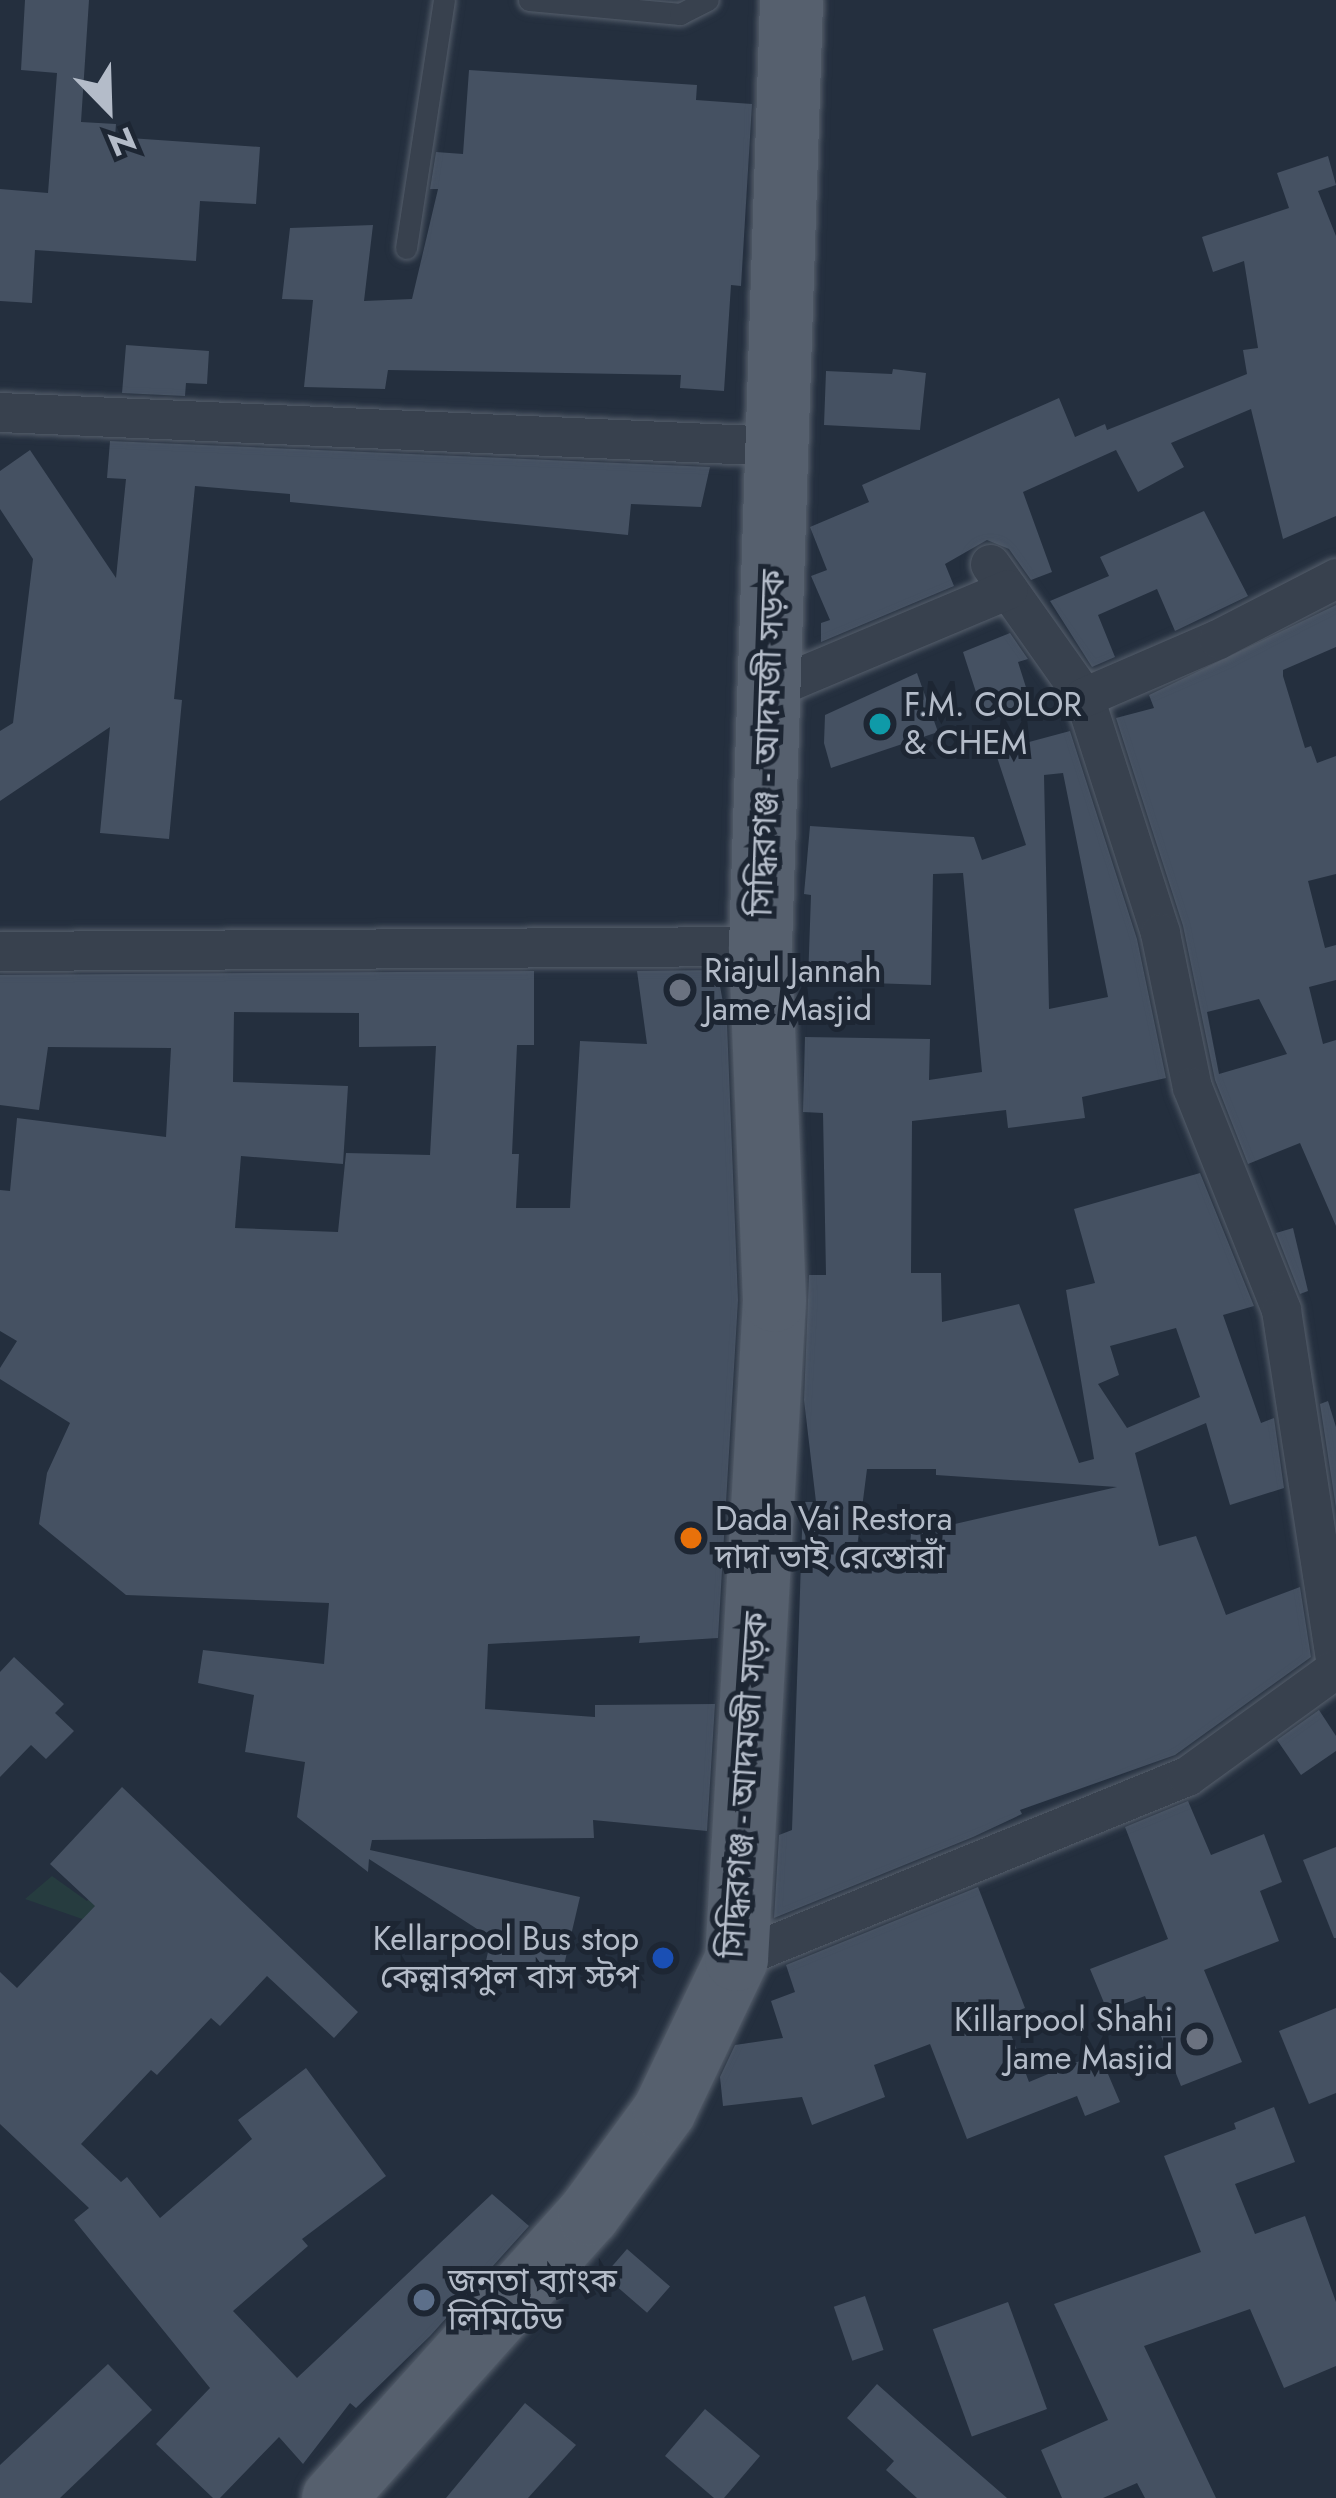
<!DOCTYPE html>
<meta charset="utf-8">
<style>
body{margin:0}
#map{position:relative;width:1336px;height:2498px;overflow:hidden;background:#242f3e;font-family:Jost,"Noto Sans Bengali",sans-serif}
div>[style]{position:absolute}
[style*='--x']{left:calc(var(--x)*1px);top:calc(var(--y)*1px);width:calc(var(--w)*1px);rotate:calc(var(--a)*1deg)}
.green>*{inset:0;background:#263c3f}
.building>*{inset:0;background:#455162;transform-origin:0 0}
.roads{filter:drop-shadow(0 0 3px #565f6c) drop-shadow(0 0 3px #565f6c)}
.lane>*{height:21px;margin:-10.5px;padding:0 10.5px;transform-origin:10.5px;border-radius:10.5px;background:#38414e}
.street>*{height:39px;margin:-19.5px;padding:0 19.5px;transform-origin:19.5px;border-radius:19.5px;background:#38414e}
.primary>*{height:63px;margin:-31.5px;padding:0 31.5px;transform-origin:31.5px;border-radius:31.5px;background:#56606e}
.dots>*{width:33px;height:33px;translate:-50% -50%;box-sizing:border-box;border:6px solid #1d2633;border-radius:50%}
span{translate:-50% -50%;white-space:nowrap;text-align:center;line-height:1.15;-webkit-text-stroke:10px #1d2633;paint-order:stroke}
.poi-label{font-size:33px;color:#b4bcc9}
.left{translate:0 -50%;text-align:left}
.right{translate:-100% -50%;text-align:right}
.street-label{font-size:33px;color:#b4bcc9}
.north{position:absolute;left:48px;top:48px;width:120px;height:120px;-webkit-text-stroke:9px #1d2633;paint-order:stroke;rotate:157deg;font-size:33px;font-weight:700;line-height:48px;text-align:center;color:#b4bcc9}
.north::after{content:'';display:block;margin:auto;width:42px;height:54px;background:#b4bcc9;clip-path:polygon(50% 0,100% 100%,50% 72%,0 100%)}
</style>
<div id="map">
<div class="green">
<div style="clip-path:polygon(141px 1843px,85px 1920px,25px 1899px,52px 1876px,87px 1901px)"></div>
</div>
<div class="building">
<div style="clip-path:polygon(25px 0,89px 0,81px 122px,116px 124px,115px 137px,260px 147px,256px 204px,200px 201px,196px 261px,35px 250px,32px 303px,0 301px,0 189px,48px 193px,57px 73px,21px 70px)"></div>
<div style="clip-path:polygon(469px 70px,697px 85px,696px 100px,752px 104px,741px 286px,731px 285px,724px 391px,680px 388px,681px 375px,388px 370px,385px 389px,304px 387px,313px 300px,282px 299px,290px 228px,373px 225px,364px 301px,412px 299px,438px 189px,430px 189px,436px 152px,463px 154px)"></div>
<div style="clip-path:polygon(1328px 156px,1336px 185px,1318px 191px,1336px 236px,1336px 516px,1283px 539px,1251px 409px,1171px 443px,1184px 467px,1138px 492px,1116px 450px,1023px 492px,1052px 572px,1031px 580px,1009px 549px,987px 540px,945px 564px,954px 586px,821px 642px,821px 623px,830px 620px,811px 576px,827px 570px,810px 527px,869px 502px,862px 485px,1059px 398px,1075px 437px,1105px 424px,1107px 430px,1247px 374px,1243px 350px,1258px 348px,1244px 261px,1213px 272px,1202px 237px,1289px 208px,1277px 173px)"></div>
<div style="clip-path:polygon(126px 345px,209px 351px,207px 384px,186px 383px,185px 396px,122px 393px)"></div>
<div style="clip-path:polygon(893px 369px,926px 373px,920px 430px,824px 425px,826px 371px,892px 374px)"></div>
<div style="clip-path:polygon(110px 441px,710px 467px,701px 507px,631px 504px,628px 535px,290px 502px,290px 494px,195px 486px,174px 699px,182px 700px,169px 839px,100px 833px,110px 727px,0 801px,0 731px,13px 723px,33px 559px,0 509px,0 471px,30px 450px,116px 578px,126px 479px,107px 478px)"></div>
<div style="clip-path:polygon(1204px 511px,1248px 596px,1175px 631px,1157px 589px,1098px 615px,1115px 657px,1092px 667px,1050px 601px,1109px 576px,1100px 557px)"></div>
<div style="clip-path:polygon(evenodd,1336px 605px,1336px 647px,1283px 670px,1283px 676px,1305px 748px,1311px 746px,1317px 763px,1336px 756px,1336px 874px,1308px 881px,1325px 948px,1336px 945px,1336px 980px,1309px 987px,1323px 1044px,1336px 1040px,1336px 1226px,1300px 1143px,1248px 1164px,1215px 1080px,1183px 926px,1116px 718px,1154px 708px,1149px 695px,1336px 605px,1259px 999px,1287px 1054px,1219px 1074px,1207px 1012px,1259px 999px)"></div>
<div style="clip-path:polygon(1010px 633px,1028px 659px,1018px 662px,1030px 700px,985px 720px,963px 652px)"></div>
<div style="clip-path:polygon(917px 673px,938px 732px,831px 768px,824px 743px,825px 715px)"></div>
<div style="clip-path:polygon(evenodd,1070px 731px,1137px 939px,1166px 1078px,1082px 1097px,1085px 1118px,1008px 1128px,1006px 1110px,912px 1121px,911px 1273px,941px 1273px,942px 1322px,1019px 1304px,1079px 1463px,1094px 1459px,1066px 1290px,1095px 1283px,1074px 1209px,1200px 1173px,1254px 1306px,1223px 1315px,1261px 1423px,1274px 1418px,1284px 1488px,1230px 1505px,1206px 1423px,1135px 1453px,1159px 1546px,1196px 1536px,1226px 1615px,1300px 1587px,1311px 1657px,1175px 1755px,1020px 1810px,1022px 1814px,973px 1837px,774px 1918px,779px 1835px,792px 1830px,803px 1502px,816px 1502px,804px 1400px,809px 1275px,826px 1275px,823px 1113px,803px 1112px,805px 1037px,930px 1039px,929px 1080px,982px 1072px,963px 873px,933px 874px,931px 985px,808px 981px,811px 895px,804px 894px,810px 826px,974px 837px,982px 860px,1026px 845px,995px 751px,1070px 731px,1063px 773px,1108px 997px,1049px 1009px,1044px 775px,1063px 773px,1070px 731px,1176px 1328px,1200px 1397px,1127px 1428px,1098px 1384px,1119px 1375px,1110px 1346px,1176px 1328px,1070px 731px,867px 1469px,936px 1469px,936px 1475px,1117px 1487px,911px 1534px,908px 1564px,855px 1563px,867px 1469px)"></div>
<div style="clip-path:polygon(evenodd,717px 970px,727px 1024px,738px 1300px,718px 1638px,639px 1643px,640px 1636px,488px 1644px,485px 1709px,595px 1717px,595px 1705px,715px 1704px,707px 1831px,593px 1820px,594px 1838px,372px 1840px,370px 1850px,580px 1897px,561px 1978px,486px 1961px,491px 1938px,369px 1859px,368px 1872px,297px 1817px,305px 1762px,245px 1752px,254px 1695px,198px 1683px,203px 1650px,324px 1664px,329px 1603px,126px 1595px,39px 1524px,47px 1473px,70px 1423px,0 1379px,0 1368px,17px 1341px,0 1331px,0 1190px,10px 1191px,17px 1118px,166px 1137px,171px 1048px,48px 1047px,39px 1110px,0 1105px,0 975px,534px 971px,534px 1045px,517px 1045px,512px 1154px,519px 1154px,516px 1208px,570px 1208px,580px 1041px,647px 1044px,637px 971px,717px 970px,234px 1012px,359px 1013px,359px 1047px,436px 1046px,430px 1155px,346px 1153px,338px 1232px,235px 1228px,241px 1156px,343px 1164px,348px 1086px,233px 1082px,234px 1012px)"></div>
<div style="clip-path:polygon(1293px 1228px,1308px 1291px,1300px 1294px,1276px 1233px)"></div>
<div style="clip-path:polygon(1328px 1401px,1336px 1427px,1336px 1508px,1320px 1404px)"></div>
<div style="clip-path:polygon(14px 1657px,64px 1704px,55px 1713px,74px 1731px,46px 1759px,31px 1745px,0 1777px,0 1672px)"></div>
<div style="clip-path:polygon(1319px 1710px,1336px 1736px,1336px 1751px,1301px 1775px,1277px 1740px)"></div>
<div style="clip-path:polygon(122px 1787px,358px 2012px,334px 2038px,267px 1976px,220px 2026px,211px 2018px,157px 2075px,151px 2070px,81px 2144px,121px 2182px,127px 2177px,160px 2218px,252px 2139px,238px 2120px,306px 2068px,386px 2176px,302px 2239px,308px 2246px,233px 2311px,297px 2378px,492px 2194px,529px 2226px,430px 2336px,356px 2408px,350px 2403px,303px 2464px,279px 2437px,220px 2498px,213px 2498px,156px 2444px,210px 2388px,74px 2220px,89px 2208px,0 2124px,0 1972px,17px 1988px,95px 1906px,50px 1864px)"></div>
<div style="clip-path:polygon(1188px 1801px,1211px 1855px,1264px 1834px,1282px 1882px,1260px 1891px,1279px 1941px,1204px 1970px,1242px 2062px,1181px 2086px,1145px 1996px,1107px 2010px,1090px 1969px,1168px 1939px,1125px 1827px)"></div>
<div style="clip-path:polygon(1336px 1847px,1336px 1938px,1334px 1938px,1303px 1860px)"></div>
<div style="clip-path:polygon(978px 1887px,1025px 2008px,1004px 2016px,1029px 2082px,1099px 2053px,1120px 2102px,1085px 2116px,1077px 2096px,967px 2139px,930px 2044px,874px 2065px,885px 2097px,812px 2125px,802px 2097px,723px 2106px,720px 2077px,735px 2045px,783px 2038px,771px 2001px,795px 1992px,786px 1965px)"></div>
<div style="clip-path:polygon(1336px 2008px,1336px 2093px,1309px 2104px,1279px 2031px)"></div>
<div style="clip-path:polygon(1274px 2107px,1295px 2162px,1235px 2184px,1255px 2234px,1305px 2216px,1336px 2302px,1336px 2366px,1284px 2388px,1250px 2309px,1144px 2346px,1216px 2498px,1145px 2498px,1137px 2483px,1103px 2498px,1062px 2498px,1041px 2450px,1108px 2420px,1054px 2304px,1201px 2252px,1164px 2156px,1236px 2129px,1234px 2123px)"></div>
<div style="left:627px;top:2249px;width:57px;height:35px;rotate:41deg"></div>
<div style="left:865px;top:2296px;width:57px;height:33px;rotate:71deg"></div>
<div style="left:1008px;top:2302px;width:114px;height:80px;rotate:70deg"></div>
<div style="clip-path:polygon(108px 2364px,152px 2410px,60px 2498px,0 2498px,0 2465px)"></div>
<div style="clip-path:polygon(877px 2384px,924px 2426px,1007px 2498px,917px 2498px,886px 2470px,894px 2461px,847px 2418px)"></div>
<div style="clip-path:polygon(525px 2403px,576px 2445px,528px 2498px,446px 2498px)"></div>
<div style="clip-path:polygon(705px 2409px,760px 2456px,724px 2498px,714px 2498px,665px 2456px)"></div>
</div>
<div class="roads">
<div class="lane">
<div style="--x:529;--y:0;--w:152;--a:5.3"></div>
<div style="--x:680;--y:14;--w:31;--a:-27"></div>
<div style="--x:406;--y:248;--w:251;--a:-81.3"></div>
</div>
<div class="street">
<div style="--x:0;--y:412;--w:779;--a:2.5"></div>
<div style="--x:990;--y:564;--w:163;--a:54.7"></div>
<div style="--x:1084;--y:697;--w:248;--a:72.1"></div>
<div style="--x:1160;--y:933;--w:157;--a:78.3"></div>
<div style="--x:1192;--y:1087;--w:240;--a:68.2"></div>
<div style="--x:1281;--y:1310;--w:358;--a:81.2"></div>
<div style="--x:768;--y:690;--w:260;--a:-22.8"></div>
<div style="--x:1084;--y:697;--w:146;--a:-23.4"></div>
<div style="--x:1218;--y:639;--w:133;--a:-27.3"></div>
<div style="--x:0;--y:951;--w:760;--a:-0.38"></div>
<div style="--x:736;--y:1959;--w:487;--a:-22.1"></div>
<div style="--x:1187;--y:1776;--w:184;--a:-35.9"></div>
</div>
<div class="primary">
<div style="--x:333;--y:2498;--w:382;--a:-48.1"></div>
<div style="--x:588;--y:2214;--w:129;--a:-53.8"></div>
<div style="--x:664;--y:2110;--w:167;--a:-64.5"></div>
<div style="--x:736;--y:1959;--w:660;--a:-86.7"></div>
<div style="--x:774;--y:1300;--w:354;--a:-92.3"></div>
<div style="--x:760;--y:946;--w:947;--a:-88.12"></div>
</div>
</div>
<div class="dots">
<div style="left:880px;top:724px;background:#0f9aa8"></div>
<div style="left:680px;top:990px;background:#6b7280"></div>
<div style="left:691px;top:1538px;background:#e8710a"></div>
<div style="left:663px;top:1958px;background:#1a4fb4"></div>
<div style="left:1197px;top:2039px;background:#6b7280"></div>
<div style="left:424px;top:2300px;background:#5c6f8a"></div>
</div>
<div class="poi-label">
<span class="left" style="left:904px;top:724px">F.M. COLOR<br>&amp; CHEM</span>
<span class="left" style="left:704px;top:990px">Riajul Jannah<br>Jame Masjid</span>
<span class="left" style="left:715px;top:1538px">Dada Vai Restora<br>দাদা ভাই রেস্তোরাঁ</span>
<span class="right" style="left:639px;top:1958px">Kellarpool Bus stop<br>কেল্লারপুল বাস স্টপ</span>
<span class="right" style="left:1173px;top:2039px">Killarpool Shahi<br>Jame Masjid</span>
<span class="left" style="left:448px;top:2300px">জনতা ব্যাংক<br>লিমিটেড</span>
</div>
<div class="street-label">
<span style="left:767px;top:743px;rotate:-88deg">সিদ্ধিরগঞ্জ - আদমজী সড়ক</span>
<span style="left:744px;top:1785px;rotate:-86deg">সিদ্ধিরগঞ্জ - আদমজী সড়ক</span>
</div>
<div class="north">N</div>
</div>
